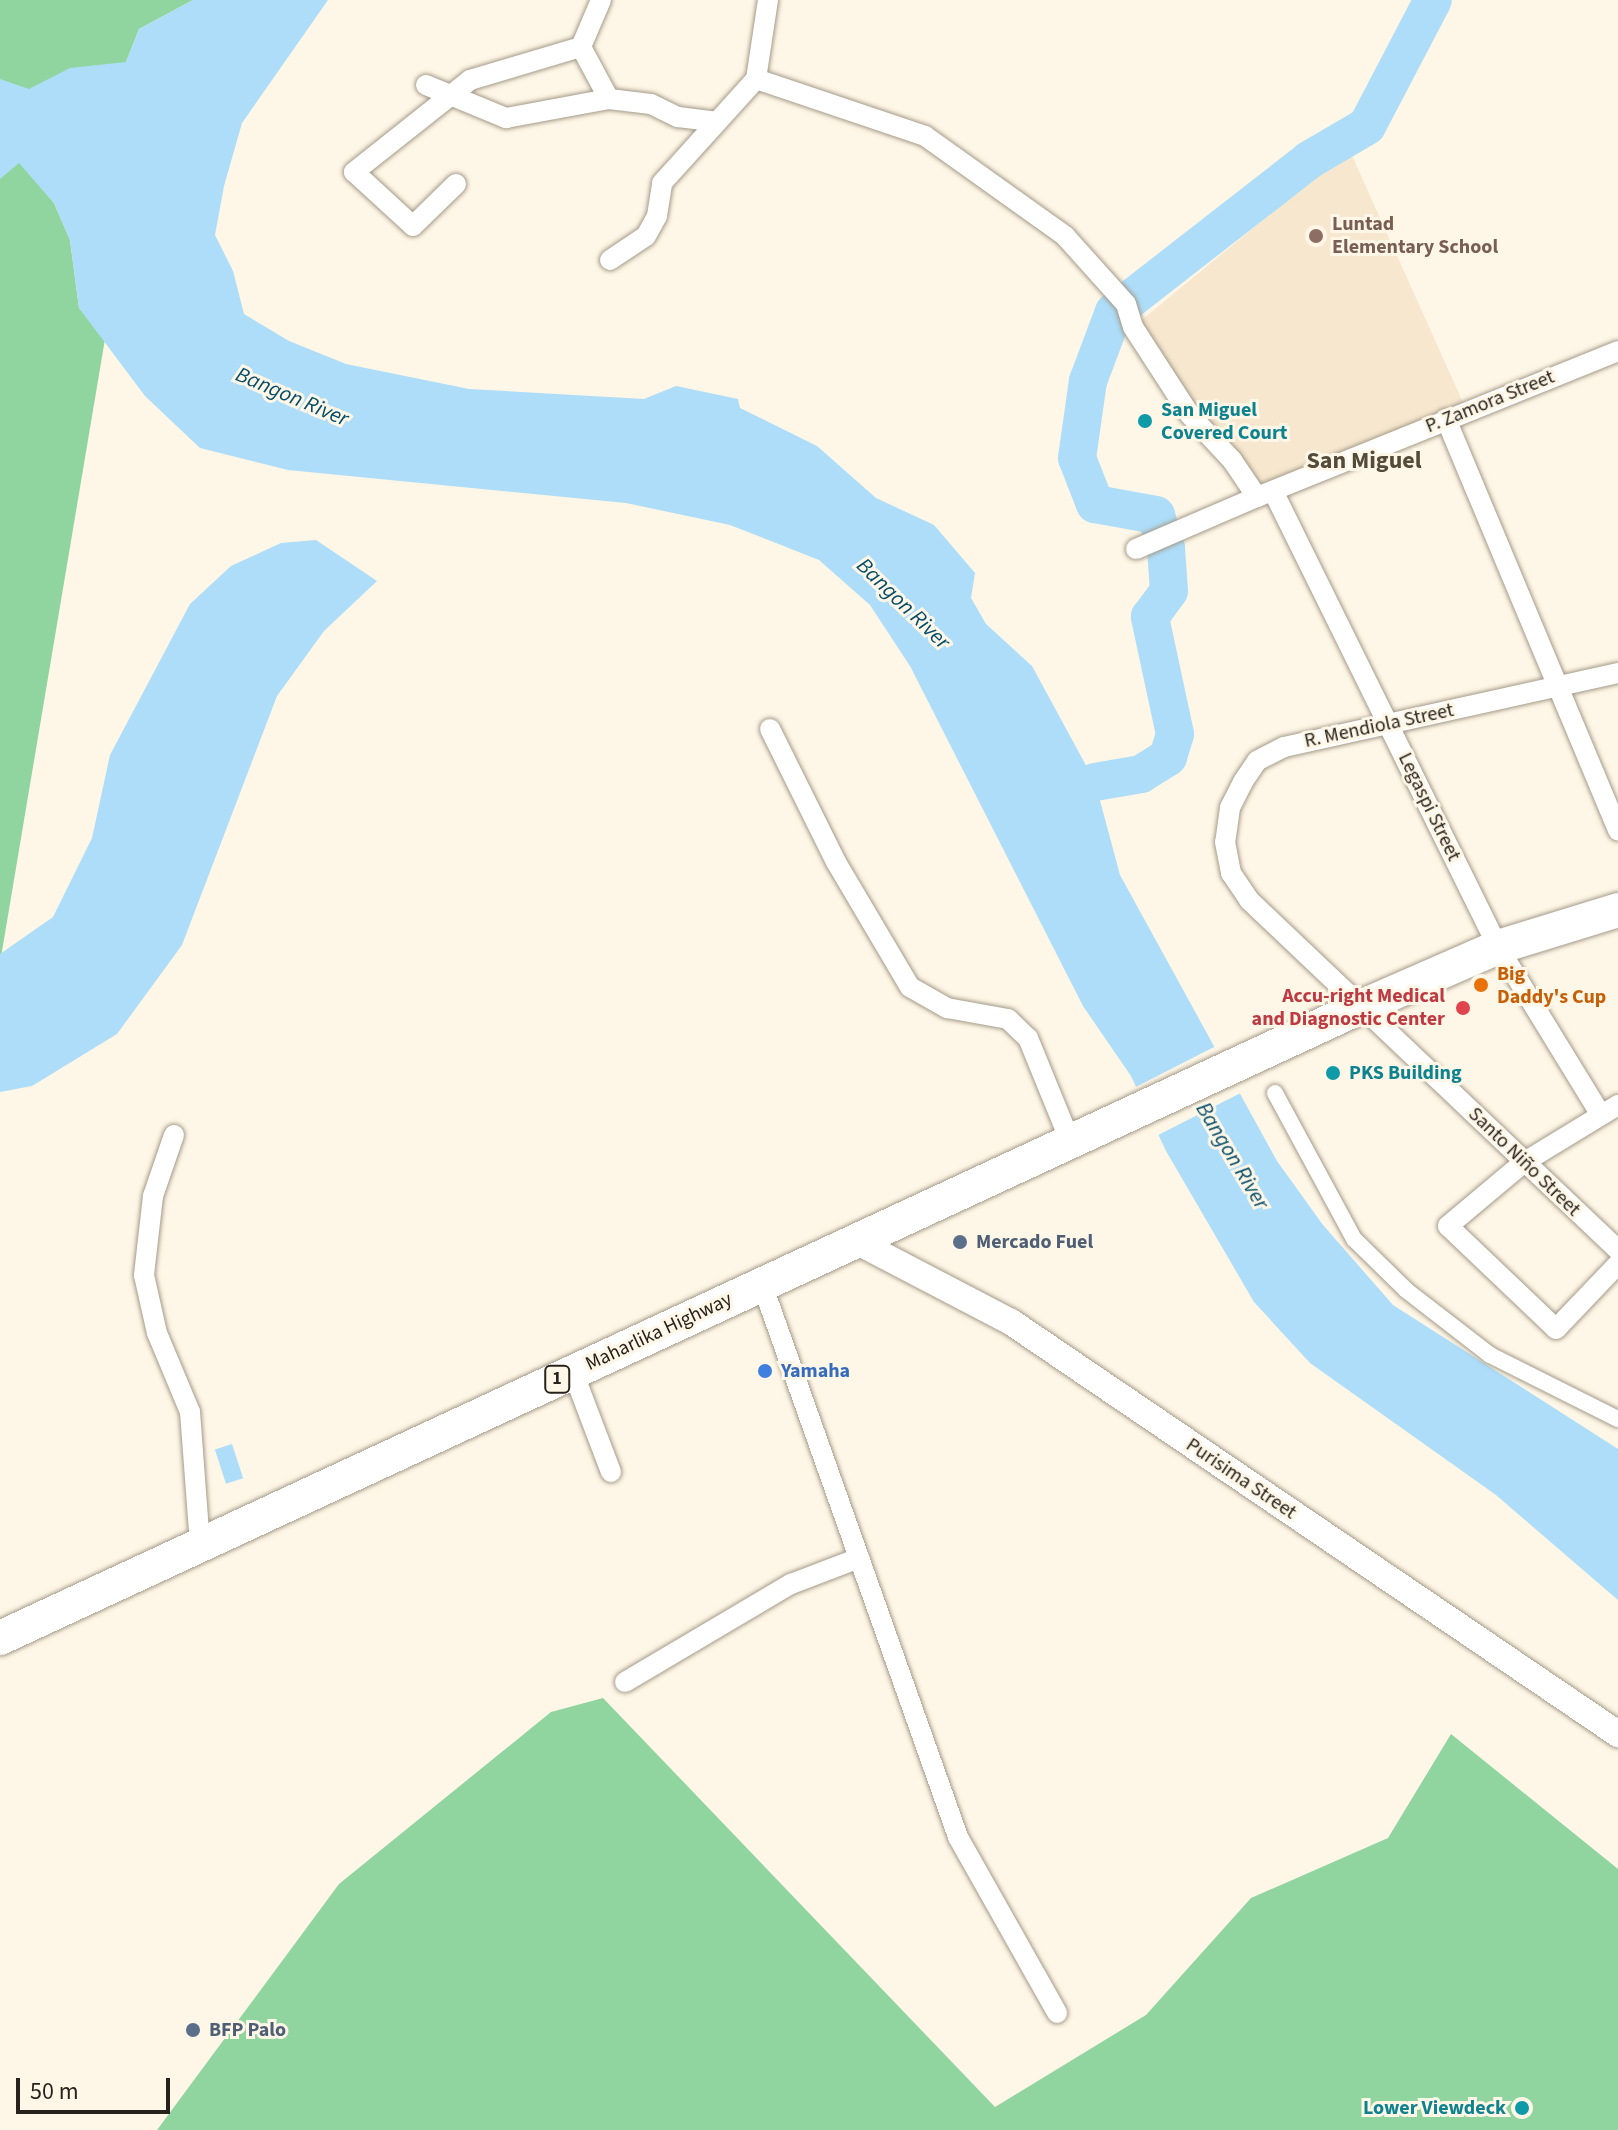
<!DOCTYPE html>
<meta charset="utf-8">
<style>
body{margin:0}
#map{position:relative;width:1618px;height:2130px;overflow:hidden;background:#fef6e6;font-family:"Source Sans 3",sans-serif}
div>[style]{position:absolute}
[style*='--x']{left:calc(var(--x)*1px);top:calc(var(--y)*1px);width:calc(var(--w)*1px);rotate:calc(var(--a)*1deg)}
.built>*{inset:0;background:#f6e7ce}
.forest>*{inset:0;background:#90d59f}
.water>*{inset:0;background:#adddf8;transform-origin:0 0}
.pier>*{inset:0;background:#fef6e6;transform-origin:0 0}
.river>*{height:38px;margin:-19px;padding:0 19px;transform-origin:19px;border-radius:19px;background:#adddf8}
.roads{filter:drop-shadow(0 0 2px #a49a89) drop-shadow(0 0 2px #a49a89)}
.pedestrian>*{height:16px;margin:-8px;padding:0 8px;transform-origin:8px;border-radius:8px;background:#fff}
.minor>*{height:20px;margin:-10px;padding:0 10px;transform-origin:10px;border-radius:10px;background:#fff}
.tertiary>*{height:26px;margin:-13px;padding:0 13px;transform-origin:13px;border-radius:13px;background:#fff}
.trunk>*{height:34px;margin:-17px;padding:0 17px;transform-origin:17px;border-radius:17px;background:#fff}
.dots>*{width:22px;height:22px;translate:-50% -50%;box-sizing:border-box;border:4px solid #fef6e6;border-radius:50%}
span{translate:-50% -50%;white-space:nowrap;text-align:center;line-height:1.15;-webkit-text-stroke:6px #fef6e6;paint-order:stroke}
.shield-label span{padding:2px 6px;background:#fef6e6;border:2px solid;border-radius:6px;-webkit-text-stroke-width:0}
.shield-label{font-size:18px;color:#27231c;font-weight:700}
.education-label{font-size:20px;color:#785e54;font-weight:700}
.left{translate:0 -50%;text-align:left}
.street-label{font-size:20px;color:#27231c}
.culture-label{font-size:20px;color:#0d838f;font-weight:700}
.right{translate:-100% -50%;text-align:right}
.food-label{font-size:20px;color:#c56008;font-weight:700}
.health-label{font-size:20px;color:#be3a42;font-weight:700}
.service-label{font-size:20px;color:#4e5e75;font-weight:700}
.shop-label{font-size:20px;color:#366cbe;font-weight:700}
.water-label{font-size:22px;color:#044d6a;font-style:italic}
.quarter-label{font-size:24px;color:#534a3a;font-weight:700}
.scale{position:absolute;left:16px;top:2078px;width:154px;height:36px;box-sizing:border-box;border:4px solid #27231c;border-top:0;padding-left:10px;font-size:24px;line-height:28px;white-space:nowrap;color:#27231c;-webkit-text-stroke:6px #fef6e6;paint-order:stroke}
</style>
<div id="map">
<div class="built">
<div style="clip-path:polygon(1349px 149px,1465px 407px,1261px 493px,1137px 324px)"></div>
</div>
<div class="forest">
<div style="clip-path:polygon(0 0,193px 0,139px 29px,126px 62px,19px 162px,54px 203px,70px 240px,79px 308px,105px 339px,0 963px)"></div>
<div style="clip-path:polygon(603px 1698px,995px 2107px,1146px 2015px,1251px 1898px,1388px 1838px,1451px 1734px,1618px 1869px,1618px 2130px,157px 2130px,339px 1884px,551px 1712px)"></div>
</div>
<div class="water">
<div style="clip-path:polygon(193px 0,328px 0,242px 123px,224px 186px,215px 235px,233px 271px,244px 314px,289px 341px,346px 364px,469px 389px,644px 399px,676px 386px,738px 399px,740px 408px,817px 446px,876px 498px,934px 525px,975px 573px,971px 598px,986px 624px,1032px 666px,1095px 782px,1120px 875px,1277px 1161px,1323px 1225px,1393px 1305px,1618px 1449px,1618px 1600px,1496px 1495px,1310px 1363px,1254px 1302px,1166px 1151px,1131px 1076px,1083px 1006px,910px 666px,870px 605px,819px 560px,730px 525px,626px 503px,288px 470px,200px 448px,145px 396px,79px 308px,70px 240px,54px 203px,19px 163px,0 179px,0 79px,29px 89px,70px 68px,126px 62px,139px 29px)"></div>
<div style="clip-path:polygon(316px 540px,377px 581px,324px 631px,277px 696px,182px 945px,117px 1034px,32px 1086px,0 1092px,0 954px,53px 917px,92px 838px,110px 755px,190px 604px,231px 566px,281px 543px)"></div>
<div style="left:232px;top:1444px;width:36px;height:18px;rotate:72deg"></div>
</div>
<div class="pier">
<div style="left:1220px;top:1044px;width:53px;height:98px;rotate:63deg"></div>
</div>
<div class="river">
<div style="--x:1095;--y:782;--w:47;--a:-9.9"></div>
<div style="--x:1141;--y:774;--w:32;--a:-32"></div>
<div style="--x:1168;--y:757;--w:24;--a:-73"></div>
<div style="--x:1175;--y:734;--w:120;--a:-102.1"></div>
<div style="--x:1150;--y:617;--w:32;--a:-54"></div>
<div style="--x:1169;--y:591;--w:43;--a:-94"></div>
<div style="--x:1166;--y:548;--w:34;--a:-107"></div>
<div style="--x:1156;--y:515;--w:62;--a:-169.8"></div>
<div style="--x:1095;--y:504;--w:49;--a:-111.4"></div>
<div style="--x:1077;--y:458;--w:78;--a:-81.9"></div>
<div style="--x:1088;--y:381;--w:74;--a:-69.4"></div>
<div style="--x:1114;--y:312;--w:247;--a:-37.9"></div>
<div style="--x:1309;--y:160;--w:67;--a:-30.4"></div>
<div style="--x:1367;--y:126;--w:142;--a:-62.4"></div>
</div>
<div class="roads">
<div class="pedestrian">
<div style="--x:1275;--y:1093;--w:166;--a:61.6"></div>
<div style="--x:1354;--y:1239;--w:73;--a:44.4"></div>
<div style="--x:1406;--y:1290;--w:106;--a:37.7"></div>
<div style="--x:1490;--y:1355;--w:143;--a:26.6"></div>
</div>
<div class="minor">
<div style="--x:601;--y:0;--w:51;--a:113.1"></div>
<div style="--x:581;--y:47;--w:59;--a:61.7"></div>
<div style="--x:768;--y:0;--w:80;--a:98.6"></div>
<div style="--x:756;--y:79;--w:178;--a:18.6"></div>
<div style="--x:925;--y:136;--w:172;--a:35.5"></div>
<div style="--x:1065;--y:236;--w:91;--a:48.1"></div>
<div style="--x:1126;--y:304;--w:24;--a:73"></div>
<div style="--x:1133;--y:327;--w:105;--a:57.1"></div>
<div style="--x:1190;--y:415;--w:62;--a:47"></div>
<div style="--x:1232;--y:460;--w:45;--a:56"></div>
<div style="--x:1257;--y:497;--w:389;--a:-22"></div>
<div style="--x:426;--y:85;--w:87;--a:22.4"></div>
<div style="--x:506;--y:118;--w:105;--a:-10.5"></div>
<div style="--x:609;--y:99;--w:42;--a:6.8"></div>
<div style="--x:651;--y:104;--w:30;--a:26"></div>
<div style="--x:678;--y:117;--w:38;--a:7"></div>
<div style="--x:456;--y:184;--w:60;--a:135.7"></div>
<div style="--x:413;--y:226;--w:80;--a:-137.5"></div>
<div style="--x:354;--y:172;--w:148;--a:-38.4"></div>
<div style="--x:470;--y:80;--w:116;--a:-16.6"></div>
<div style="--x:610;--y:260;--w:43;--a:-33.7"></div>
<div style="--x:646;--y:236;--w:23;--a:-61"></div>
<div style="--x:657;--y:216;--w:33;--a:-81"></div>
<div style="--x:662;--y:183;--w:140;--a:-47.9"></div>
<div style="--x:1446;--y:419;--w:446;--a:67.3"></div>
<div style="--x:1273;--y:491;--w:508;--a:63.74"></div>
<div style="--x:1498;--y:947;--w:197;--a:58.5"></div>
<div style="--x:1136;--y:549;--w:132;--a:-23.3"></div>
<div style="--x:1618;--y:673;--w:342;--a:167.5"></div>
<div style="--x:1284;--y:747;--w:30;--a:153"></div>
<div style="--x:1257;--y:761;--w:25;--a:124"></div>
<div style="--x:1243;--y:782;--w:29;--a:117"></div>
<div style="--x:1230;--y:808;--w:34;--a:98"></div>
<div style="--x:1225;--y:842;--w:32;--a:79"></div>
<div style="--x:1231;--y:873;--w:32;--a:56"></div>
<div style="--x:1249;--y:900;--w:509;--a:43.49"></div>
<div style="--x:770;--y:729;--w:148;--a:63.6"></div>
<div style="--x:836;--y:862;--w:145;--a:59.4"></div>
<div style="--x:910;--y:987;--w:43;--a:29.6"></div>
<div style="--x:947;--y:1008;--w:62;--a:10.2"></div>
<div style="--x:1008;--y:1019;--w:28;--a:44"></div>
<div style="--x:1028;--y:1038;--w:111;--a:67.8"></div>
<div style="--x:1618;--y:1105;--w:111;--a:148.6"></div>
<div style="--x:1523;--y:1163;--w:98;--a:140"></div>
<div style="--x:1448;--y:1226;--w:149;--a:43.6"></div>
<div style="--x:1556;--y:1329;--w:90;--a:-46.4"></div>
<div style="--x:174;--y:1135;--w:65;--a:109"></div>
<div style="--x:153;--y:1196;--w:80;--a:96.5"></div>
<div style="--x:144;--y:1275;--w:59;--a:77.4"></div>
<div style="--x:157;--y:1333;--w:86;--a:67.3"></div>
<div style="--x:190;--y:1412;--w:134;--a:85.7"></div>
<div style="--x:762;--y:1284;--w:587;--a:70.48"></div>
<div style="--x:958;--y:1837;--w:202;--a:60.6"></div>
<div style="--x:573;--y:1372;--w:107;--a:69.2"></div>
<div style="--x:625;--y:1682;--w:193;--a:-30.6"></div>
<div style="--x:791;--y:1584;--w:73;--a:-20.9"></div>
</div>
<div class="tertiary">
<div style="--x:854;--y:1240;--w:177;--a:27.6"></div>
<div style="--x:1011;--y:1322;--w:734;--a:34.17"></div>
</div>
<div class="trunk">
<div style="--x:0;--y:1638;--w:1502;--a:-24.88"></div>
<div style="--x:1363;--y:1006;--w:147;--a:-23.6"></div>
<div style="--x:1498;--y:947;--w:126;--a:-17.1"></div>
</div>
</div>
<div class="dots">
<div style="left:1316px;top:236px;background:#8d6e63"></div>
<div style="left:1145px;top:421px;background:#0f9aa8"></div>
<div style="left:1481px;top:985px;background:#e8710a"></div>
<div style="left:1463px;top:1008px;background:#e0444e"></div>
<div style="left:1333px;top:1073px;background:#0f9aa8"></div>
<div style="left:960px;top:1242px;background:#5c6f8a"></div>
<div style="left:765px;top:1371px;background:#3f7fe0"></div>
<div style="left:193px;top:2030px;background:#5c6f8a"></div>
<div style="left:1522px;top:2108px;background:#0f9aa8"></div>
</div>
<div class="shield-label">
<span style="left:557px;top:1379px">1</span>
</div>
<div class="education-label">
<span class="left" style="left:1332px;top:236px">Luntad<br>Elementary School</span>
</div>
<div class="street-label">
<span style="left:1490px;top:402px;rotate:-22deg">P. Zamora Street</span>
<span style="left:1379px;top:726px;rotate:-12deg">R. Mendiola Street</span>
<span style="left:1429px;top:807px;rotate:64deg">Legaspi Street</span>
<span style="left:1524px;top:1162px;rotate:44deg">Santo Niño Street</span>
<span style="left:659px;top:1332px;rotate:-25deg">Maharlika Highway</span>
<span style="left:1241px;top:1479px;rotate:34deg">Purisima Street</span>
</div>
<div class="culture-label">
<span class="left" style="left:1161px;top:422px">San Miguel<br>Covered Court</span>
<span class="left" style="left:1349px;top:1073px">PKS Building</span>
<span class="right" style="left:1506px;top:2108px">Lower Viewdeck</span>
</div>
<div class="food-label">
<span class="left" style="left:1497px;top:986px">Big<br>Daddy's Cup</span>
</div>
<div class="health-label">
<span class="right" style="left:1445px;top:1008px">Accu-right Medical<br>and Diagnostic Center</span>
</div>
<div class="service-label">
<span class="left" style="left:976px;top:1242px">Mercado Fuel</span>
<span class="left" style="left:209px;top:2030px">BFP Palo</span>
</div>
<div class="shop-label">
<span class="left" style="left:781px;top:1371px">Yamaha</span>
</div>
<div class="water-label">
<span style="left:292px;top:397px;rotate:23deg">Bangon River</span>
<span style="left:903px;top:604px;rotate:44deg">Bangon River</span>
<span style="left:1232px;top:1156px;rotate:59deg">Bangon River</span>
</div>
<div class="quarter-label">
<span style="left:1364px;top:461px">San Miguel</span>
</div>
<div class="scale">50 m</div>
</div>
